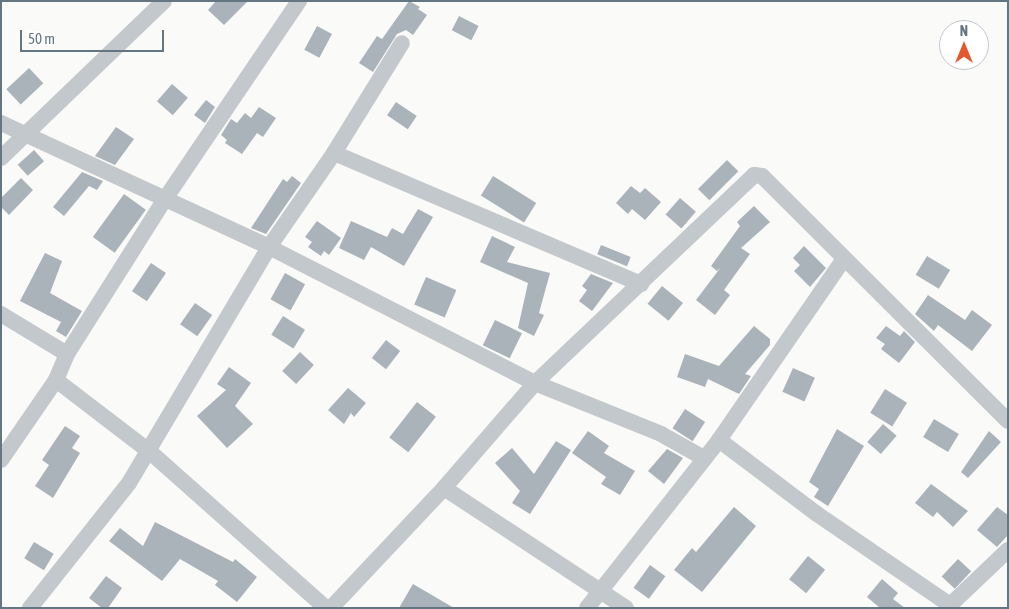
<!DOCTYPE html>
<style>
body{margin:0}
#map{position:relative;width:1009px;height:609px;overflow:hidden;background:#fafaf8;font-family:"Asap Condensed",sans-serif}
div>[style]{position:absolute}
[style*='--x']{left:calc(var(--x)*1px);top:calc(var(--y)*1px);width:calc(var(--w)*1px);rotate:calc(var(--a)*1deg)}
.building>*{inset:0;background:#aab3b9;transform-origin:0 0}
.minor>*{height:16px;margin:-8px;padding:0 8px;transform-origin:8px;border-radius:8px;background:#c3c8cc}
span{translate:-50% -50%;white-space:nowrap;text-align:center;line-height:1.15;-webkit-text-stroke:5px #fff;paint-order:stroke}
.frame{position:absolute;inset:0;border:2px solid #657683;pointer-events:none}
.north{position:absolute;left:939px;top:20px;width:50px;height:50px;box-sizing:border-box;background:#fff;border:1px solid #c1c8cd;border-radius:50%;rotate:0deg;font-size:14px;font-weight:700;line-height:20px;text-align:center;color:#657683}
.north::after{content:'';display:block;margin:auto;width:18px;height:22px;background:#e4572e;clip-path:polygon(50% 0,100% 100%,50% 72%,0 100%)}
.scale{position:absolute;left:20px;top:30px;width:144px;height:22px;box-sizing:border-box;border:2px solid #657683;border-top:0;padding-left:6px;font-size:15px;line-height:18px;white-space:nowrap;color:#657683;-webkit-text-stroke:4px #fff;paint-order:stroke}
</style>
<div id="map">
<div class="building">
<div style="clip-path:polygon(216px 1px,248px 1px,224px 25px,208px 10px)"></div>
<div style="clip-path:polygon(409px 1px,420px 7px,418px 9px,427px 15px,413px 35px,406px 30px,397px 34px,373px 72px,359px 63px,377px 36px,382px 39px)"></div>
<div style="left:459px;top:16px;width:22px;height:16px;rotate:27deg"></div>
<div style="left:317px;top:26px;width:17px;height:27px;rotate:28deg"></div>
<div style="left:29px;top:68px;width:21px;height:31px;rotate:47deg"></div>
<div style="left:172px;top:84px;width:21px;height:23px;rotate:41deg"></div>
<div style="clip-path:polygon(206px 100px,215px 107px,205px 123px,194px 115px)"></div>
<div style="left:396px;top:102px;width:25px;height:16px;rotate:34deg"></div>
<div style="clip-path:polygon(259px 107px,276px 118px,263px 137px,257px 133px,242px 154px,225px 143px,227px 140px,221px 135px,231px 119px,237px 123px,245px 113px,251px 118px)"></div>
<div style="clip-path:polygon(116px 127px,134px 139px,115px 165px,95px 156px)"></div>
<div style="left:34px;top:150px;width:15px;height:22px;rotate:48deg"></div>
<div style="left:727px;top:160px;width:16px;height:41px;rotate:45deg"></div>
<div style="clip-path:polygon(82px 172px,103px 181px,97px 190px,89px 186px,64px 216px,53px 207px)"></div>
<div style="clip-path:polygon(292px 176px,301px 183px,266px 234px,251px 228px,283px 179px,287px 182px)"></div>
<div style="left:493px;top:176px;width:51px;height:23px;rotate:32deg"></div>
<div style="clip-path:polygon(21px 178px,33px 190px,9px 215px,1px 207px,1px 198px)"></div>
<div style="clip-path:polygon(631px 186px,640px 193px,645px 188px,661px 202px,645px 220px,632px 209px,628px 214px,616px 203px)"></div>
<div style="left:124px;top:194px;width:27px;height:53px;rotate:36deg"></div>
<div style="left:680px;top:198px;width:21px;height:22px;rotate:41deg"></div>
<div style="clip-path:polygon(754px 206px,770px 222px,741px 248px,750px 254px,724px 290px,730px 295px,715px 315px,696px 300px,721px 267px,717px 271px,711px 266px,740px 226px,737px 222px)"></div>
<div style="clip-path:polygon(418px 209px,433px 217px,404px 266px,371px 247px,364px 260px,339px 248px,351px 221px,387px 237px,392px 228px,403px 234px)"></div>
<div style="clip-path:polygon(317px 221px,341px 238px,329px 255px,324px 251px,321px 256px,308px 247px,312px 242px,305px 237px)"></div>
<div style="clip-path:polygon(492px 236px,515px 247px,507px 262px,550px 273px,539px 313px,544px 315px,534px 336px,518px 328px,528px 283px,480px 262px)"></div>
<div style="left:601px;top:245px;width:32px;height:10px;rotate:22deg"></div>
<div style="clip-path:polygon(804px 246px,826px 268px,810px 287px,794px 271px,800px 265px,793px 258px)"></div>
<div style="clip-path:polygon(45px 253px,62px 261px,50px 293px,82px 311px,66px 337px,56px 331px,61px 322px,20px 301px)"></div>
<div style="left:927px;top:256px;width:27px;height:22px;rotate:31deg"></div>
<div style="left:151px;top:263px;width:18px;height:34px;rotate:34deg"></div>
<div style="left:285px;top:273px;width:23px;height:30px;rotate:29deg"></div>
<div style="clip-path:polygon(591px 274px,613px 283px,592px 311px,579px 301px,587px 290px,582px 286px)"></div>
<div style="left:426px;top:277px;width:33px;height:30px;rotate:23deg"></div>
<div style="left:662px;top:286px;width:27px;height:23px;rotate:39deg"></div>
<div style="clip-path:polygon(928px 295px,965px 320px,972px 310px,992px 325px,972px 351px,938px 325px,934px 331px,915px 314px)"></div>
<div style="left:195px;top:303px;width:21px;height:26px;rotate:35deg"></div>
<div style="left:283px;top:316px;width:26px;height:22px;rotate:32deg"></div>
<div style="left:495px;top:320px;width:30px;height:28px;rotate:26deg"></div>
<div style="clip-path:polygon(754px 326px,770px 339px,770px 345px,745px 374px,751px 376px,739px 394px,708px 379px,705px 387px,677px 377px,685px 354px,719px 366px)"></div>
<div style="clip-path:polygon(886px 326px,900px 336px,904px 331px,915px 342px,899px 363px,881px 349px,885px 344px,876px 338px)"></div>
<div style="left:386px;top:340px;width:18px;height:23px;rotate:38deg"></div>
<div style="left:300px;top:352px;width:19px;height:26px;rotate:43deg"></div>
<div style="clip-path:polygon(229px 367px,251px 383px,235px 406px,253px 424px,227px 448px,197px 416px,226px 390px,217px 384px)"></div>
<div style="left:793px;top:368px;width:24px;height:26px;rotate:24deg"></div>
<div style="clip-path:polygon(348px 388px,366px 403px,354px 417px,351px 413px,344px 424px,328px 410px)"></div>
<div style="left:885px;top:389px;width:26px;height:28px;rotate:32deg"></div>
<div style="left:417px;top:402px;width:24px;height:45px;rotate:38deg"></div>
<div style="left:685px;top:409px;width:24px;height:23px;rotate:33deg"></div>
<div style="left:934px;top:419px;width:29px;height:21px;rotate:31deg"></div>
<div style="left:883px;top:424px;width:18px;height:24px;rotate:41deg"></div>
<div style="clip-path:polygon(65px 426px,80px 436px,72px 448px,80px 453px,53px 498px,35px 486px,49px 465px,42px 460px)"></div>
<div style="clip-path:polygon(837px 429px,864px 446px,828px 506px,814px 497px,819px 489px,809px 482px)"></div>
<div style="clip-path:polygon(588px 431px,609px 446px,604px 453px,635px 471px,620px 495px,601px 484px,606px 477px,572px 453px)"></div>
<div style="clip-path:polygon(989px 431px,1001px 442px,968px 478px,961px 472px)"></div>
<div style="clip-path:polygon(556px 441px,571px 450px,530px 514px,512px 503px,520px 491px,495px 463px,512px 448px,534px 474px)"></div>
<div style="clip-path:polygon(667px 449px,683px 458px,664px 484px,648px 471px)"></div>
<div style="clip-path:polygon(931px 484px,968px 511px,953px 527px,937px 512px,933px 517px,915px 503px)"></div>
<div style="clip-path:polygon(734px 507px,756px 526px,702px 592px,674px 570px,692px 548px,696px 552px)"></div>
<div style="clip-path:polygon(997px 507px,1008px 515px,1008px 535px,997px 547px,977px 530px)"></div>
<div style="clip-path:polygon(155px 522px,233px 562px,235px 559px,257px 577px,237px 602px,215px 585px,218px 581px,180px 559px,162px 581px,109px 541px,120px 528px,143px 546px)"></div>
<div style="left:34px;top:542px;width:23px;height:19px;rotate:31deg"></div>
<div style="left:808px;top:556px;width:22px;height:30px;rotate:39deg"></div>
<div style="left:958px;top:559px;width:18px;height:24px;rotate:43deg"></div>
<div style="left:650px;top:565px;width:19px;height:28px;rotate:36deg"></div>
<div style="clip-path:polygon(106px 576px,122px 588px,108px 608px,102px 608px,89px 598px)"></div>
<div style="clip-path:polygon(882px 579px,898px 593px,893px 599px,905px 608px,880px 608px,867px 597px)"></div>
<div style="clip-path:polygon(413px 584px,454px 608px,399px 608px)"></div>
</div>
<div class="minor">
<div style="--x:1;--y:123;--w:295;--a:24.8"></div>
<div style="--x:269;--y:247;--w:299;--a:27.1"></div>
<div style="--x:535;--y:383;--w:136;--a:22"></div>
<div style="--x:661;--y:434;--w:47;--a:29.3"></div>
<div style="--x:334;--y:153;--w:334;--a:23.1"></div>
<div style="--x:1;--y:158;--w:226;--a:-43.9"></div>
<div style="--x:1;--y:314;--w:77;--a:31.2"></div>
<div style="--x:56;--y:380;--w:117;--a:37.4"></div>
<div style="--x:149;--y:451;--w:237;--a:41.6"></div>
<div style="--x:719;--y:440;--w:123;--a:37.1"></div>
<div style="--x:817;--y:514;--w:161;--a:34.4"></div>
<div style="--x:1;--y:460;--w:97;--a:-55.5"></div>
<div style="--x:56;--y:380;--w:28;--a:-67"></div>
<div style="--x:67;--y:354;--w:183;--a:-57.7"></div>
<div style="--x:165;--y:199;--w:239;--a:-55.9"></div>
<div style="--x:444;--y:488;--w:218;--a:33.4"></div>
<div style="--x:30;--y:608;--w:159;--a:-51.6"></div>
<div style="--x:129;--y:483;--w:274;--a:-59.3"></div>
<div style="--x:269;--y:247;--w:114;--a:-55.3"></div>
<div style="--x:334;--y:153;--w:129;--a:-58.3"></div>
<div style="--x:331;--y:608;--w:165;--a:-46.7"></div>
<div style="--x:444;--y:488;--w:139;--a:-49.1"></div>
<div style="--x:535;--y:383;--w:302;--a:-43.5"></div>
<div style="--x:754;--y:175;--w:8;--a:7"></div>
<div style="--x:762;--y:176;--w:347;--a:44.9"></div>
<div style="--x:587;--y:608;--w:214;--a:-51.8"></div>
<div style="--x:719;--y:440;--w:220;--a:-55.4"></div>
<div style="--x:947;--y:608;--w:84;--a:-43.6"></div>
</div>
<div class="frame"></div>
<div class="north">N</div>
<div class="scale">50 m</div>
</div>
